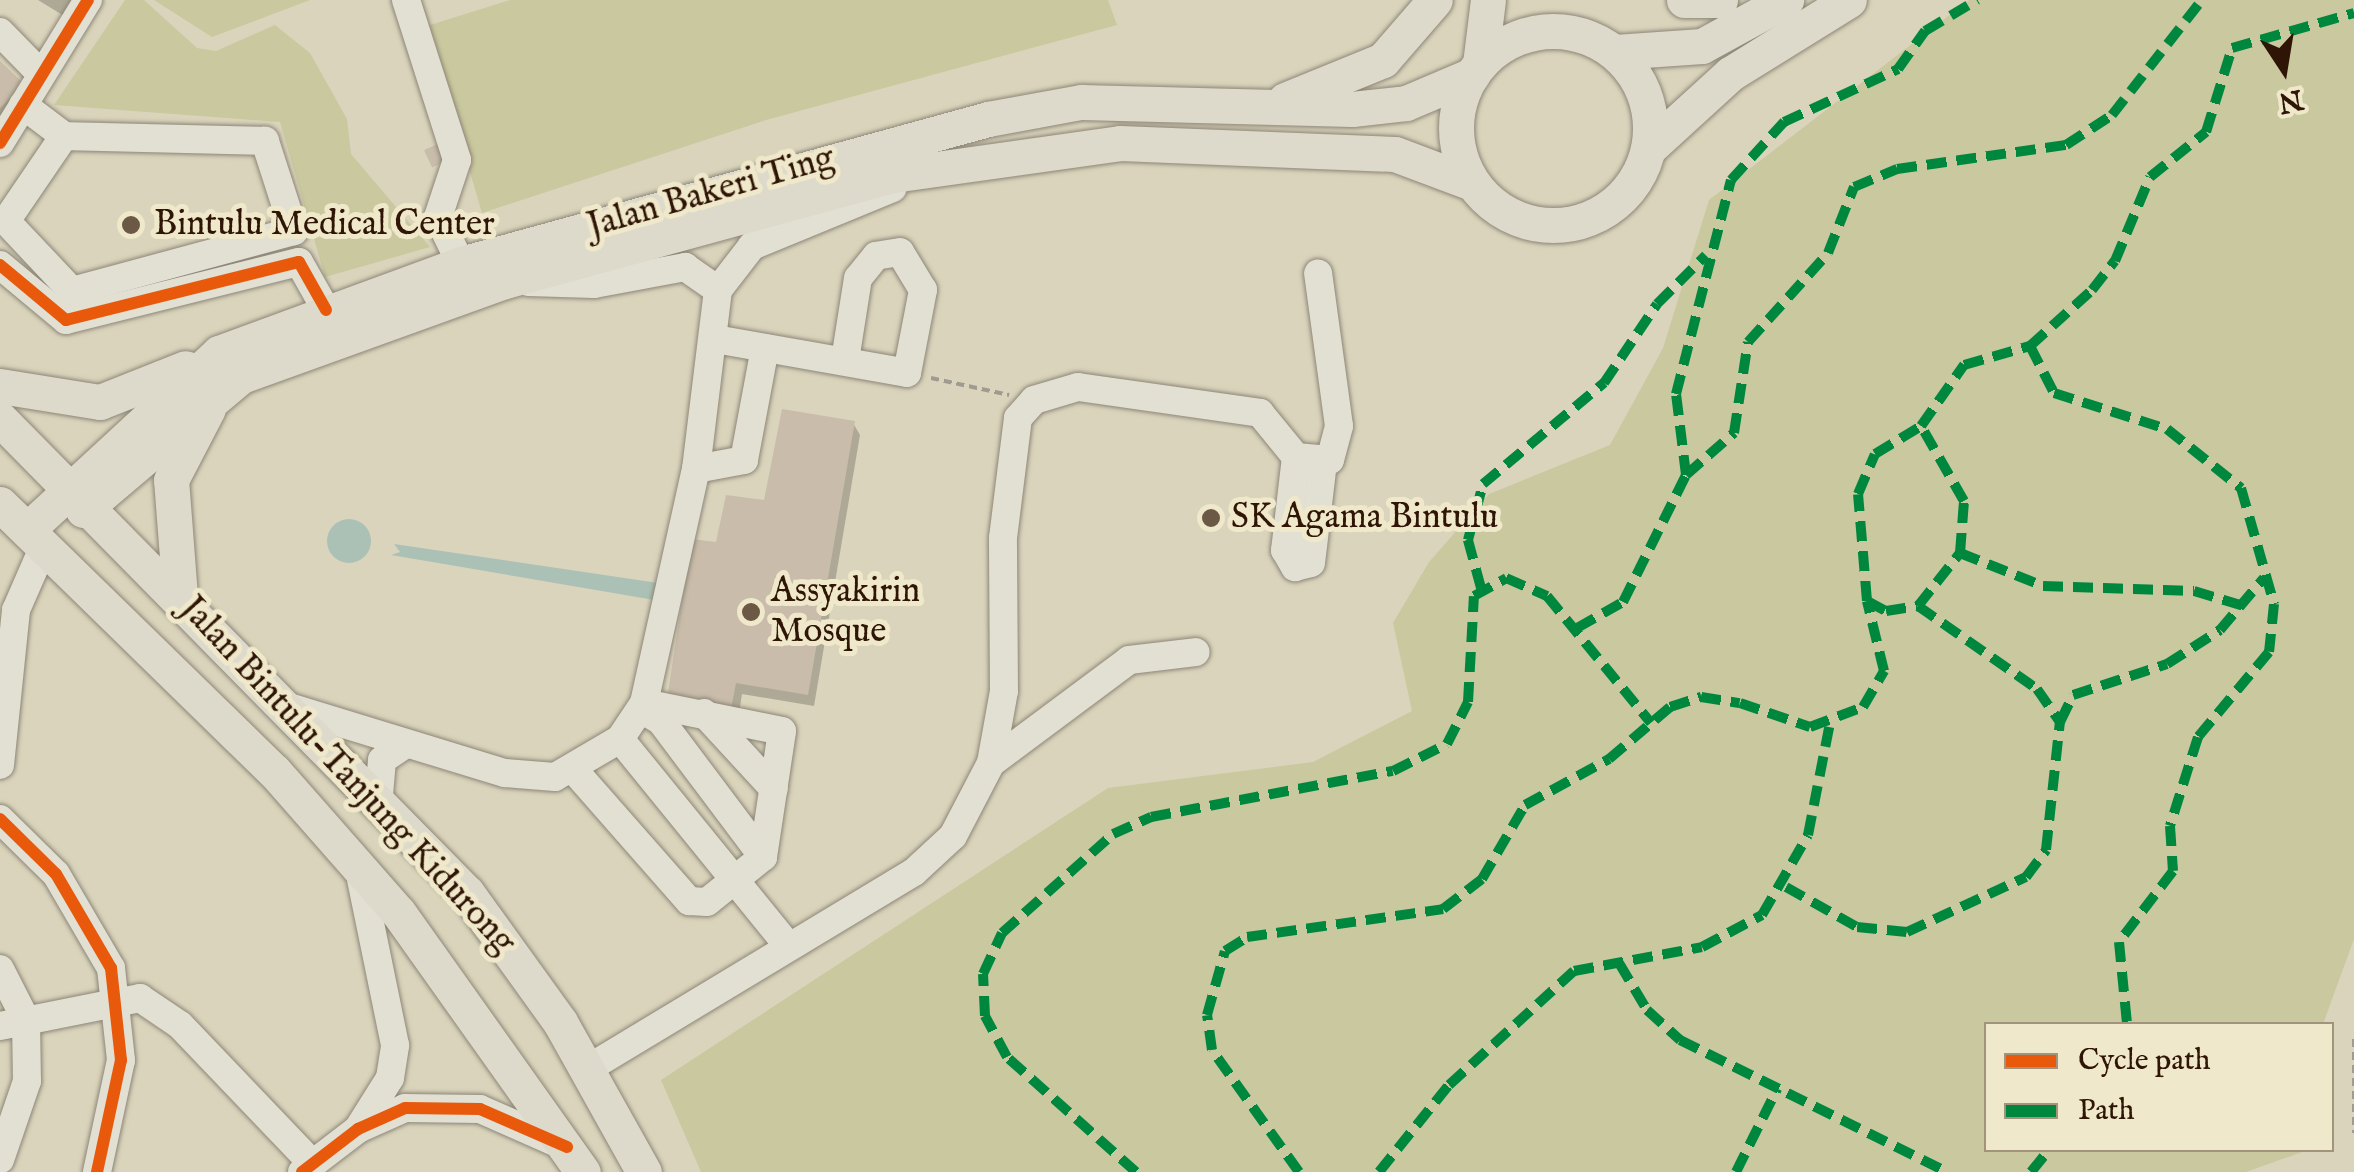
<!DOCTYPE html>
<style>
body{margin:0}
#map{position:relative;width:2354px;height:1172px;overflow:hidden;background:#dad4bc;font-family:"IM FELL English",serif}
div>[style]{position:absolute}
[style*='--x']{left:calc(var(--x)*1px);top:calc(var(--y)*1px);width:calc(var(--w)*1px);rotate:calc(var(--a)*1deg)}
.green>*{inset:0;background:#cac89e}
.water>*{inset:0;background:#acc1b6}
.round{border-radius:50%}
.shadow>*{inset:0;background:#0003}
.building>*{inset:0;background:#c9bcaa;transform-origin:0 0}
.path>*{height:4px;margin-top:-2px;transform-origin:0;background:repeating-linear-gradient(90deg,#a09b90 0 8px,transparent 0 13px)}
.roads{filter:drop-shadow(0 0 2px #8d8677) drop-shadow(0 0 2px #8d8677)}
.minor>*{height:28px;margin:-14px;padding:0 14px;transform-origin:14px;border-radius:14px;background:#e2dfd3}
.major>*{height:35px;margin:-17.5px;padding:0 17.5px;transform-origin:17.5px;border-radius:17.5px;background:#dddacb}
.major>.ring{margin:-17.5px;padding:0;box-sizing:content-box;background:none;border:35px solid #dddacb;border-radius:50%}
.quiet>*{height:10px;margin-top:-5px;transform-origin:0;background:repeating-linear-gradient(90deg,#00873e 0 20px,transparent 0 30px)}
.cycleway>*{height:12px;margin:-6px;padding:0 6px;transform-origin:6px;border-radius:6px;background:#e8590c}
.dots>*{width:28px;height:28px;translate:-50% -50%;box-sizing:border-box;border:5px solid #efe8cb;border-radius:50%}
span{translate:-50% -50%;white-space:nowrap;text-align:center;line-height:1.15;-webkit-text-stroke:10px #efe8cb;paint-order:stroke}
.street-label{font-size:35px;color:#2f1505}
.poi-label{font-size:35px;color:#2f1505}
.left{translate:0 -50%;text-align:left}
.legend{position:absolute;left:1984px;top:1022px;width:350px;height:130px;box-sizing:border-box;background:#efe8cb;border:2px solid #a2947c;margin:0;padding:12px 18px;list-style:none;font-size:30px;color:#2f1505}
.legend li{display:flex;align-items:center;gap:20px;height:50px}
.legend b{width:50px;border:2px solid #a2947c}
.north{position:absolute;left:2234px;top:20px;width:100px;height:100px;-webkit-text-stroke:8px #efe8cb;paint-order:stroke;rotate:168deg;font-size:28px;font-weight:700;line-height:40px;text-align:center;color:#2f1505}
.north::after{content:'';display:block;margin:auto;width:35px;height:45px;background:#2f1505;clip-path:polygon(50% 0,100% 100%,50% 72%,0 100%)}
</style>
<div id="map">
<div class="green">
<div style="clip-path:polygon(125px 0,144px 0,197px 48px,216px 51px,275px 25px,310px 53px,347px 119px,351px 154px,430px 247px,325px 277px,280px 122px,54px 105px)"></div>
<div style="clip-path:polygon(154px 0,310px 0,212px 37px)"></div>
<div style="clip-path:polygon(510px 0,1108px 0,1117px 25px,766px 120px,482px 213px,427px 26px)"></div>
<div style="clip-path:polygon(1969px 0,2354px 0,2354px 939px,2323px 1024px,1986px 1024px,1986px 1150px,2305px 1151px,2246px 1172px,701px 1172px,661px 1080px,1108px 788px,1313px 762px,1412px 711px,1393px 623px,1429px 562px,1489px 494px,1610px 445px,1663px 348px,1709px 200px)"></div>
</div>
<div class="water">
<div class="round" style="left:327px;top:519px;width:44px;height:44px"></div>
<div style="clip-path:polygon(394px 544px,665px 584px,660px 601px,391px 555px,400px 552px)"></div>
</div>
<div class="shadow">
<div style="clip-path:polygon(38px 0,82px 0,69px 19px)"></div>
<div style="clip-path:polygon(0 64px,22px 86px,0 127px)"></div>
<div style="clip-path:polygon(853px 423px,860px 435px,814px 706px,742px 694px,738px 720px,677px 712px,718px 545px)"></div>
</div>
<div class="building">
<div style="clip-path:polygon(0 61px,24px 84px,0 108px)"></div>
<div style="left:444px;top:141px;width:19px;height:22px;rotate:65deg"></div>
<div style="clip-path:polygon(782px 409px,855px 421px,808px 695px,736px 683px,731px 709px,667px 700px,691px 539px,716px 542px,726px 495px,764px 500px)"></div>
</div>
<div class="path">
<div style="--x:931;--y:378;--w:80;--a:12.3"></div>
<div style="--x:2354;--y:1039;--w:94;--a:90"></div>
</div>
<div class="roads">
<div class="minor">
<div style="--x:406;--y:0;--w:168;--a:72.3"></div>
<div style="--x:457;--y:160;--w:60;--a:108.4"></div>
<div style="--x:438;--y:217;--w:52;--a:63.9"></div>
<div style="--x:0;--y:32;--w:59;--a:45.7"></div>
<div style="--x:23;--y:105;--w:51;--a:37.1"></div>
<div style="--x:64;--y:136;--w:103;--a:124.3"></div>
<div style="--x:6;--y:221;--w:96;--a:46.7"></div>
<div style="--x:72;--y:291;--w:230;--a:-15.1"></div>
<div style="--x:294;--y:231;--w:95;--a:-107.9"></div>
<div style="--x:265;--y:141;--w:201;--a:-178.6"></div>
<div style="--x:0;--y:143;--w:168;--a:-58.4"></div>
<div style="--x:0;--y:265;--w:86;--a:39.8"></div>
<div style="--x:66;--y:320;--w:240;--a:-14"></div>
<div style="--x:299;--y:262;--w:55;--a:60.6"></div>
<div style="--x:528;--y:282;--w:66;--a:1.7"></div>
<div style="--x:594;--y:284;--w:93;--a:-10.6"></div>
<div style="--x:685;--y:267;--w:40;--a:34.9"></div>
<div style="--x:715;--y:339;--w:195;--a:10"></div>
<div style="--x:907;--y:373;--w:85;--a:-79.1"></div>
<div style="--x:923;--y:290;--w:44;--a:-121.2"></div>
<div style="--x:900;--y:252;--w:24;--a:171"></div>
<div style="--x:876;--y:256;--w:28;--a:129"></div>
<div style="--x:858;--y:278;--w:83;--a:99"></div>
<div style="--x:1296;--y:457;--w:94;--a:96.7"></div>
<div style="--x:1285;--y:550;--w:20;--a:60"></div>
<div style="--x:1295;--y:567;--w:16;--a:-14"></div>
<div style="--x:1311;--y:563;--w:101;--a:-83.2"></div>
<div style="--x:696;--y:469;--w:49;--a:-10.6"></div>
<div style="--x:744;--y:460;--w:114;--a:-79.4"></div>
<div style="--x:282;--y:705;--w:233;--a:17"></div>
<div style="--x:505;--y:773;--w:50;--a:4.6"></div>
<div style="--x:555;--y:777;--w:75;--a:-30.3"></div>
<div style="--x:620;--y:739;--w:43;--a:-56.3"></div>
<div style="--x:644;--y:703;--w:240;--a:-77.5"></div>
<div style="--x:696;--y:469;--w:180;--a:-83"></div>
<div style="--x:718;--y:290;--w:56;--a:-52.3"></div>
<div style="--x:752;--y:246;--w:152;--a:-22.4"></div>
<div style="--x:641;--y:709;--w:23;--a:31"></div>
<div style="--x:661;--y:721;--w:170;--a:53.1"></div>
<div style="--x:704;--y:713;--w:103;--a:47.4"></div>
<div style="--x:620;--y:739;--w:267;--a:50.9"></div>
<div style="--x:991;--y:763;--w:172;--a:-36.7"></div>
<div style="--x:1129;--y:660;--w:67;--a:-6.8"></div>
<div style="--x:0;--y:765;--w:156;--a:-84.1"></div>
<div style="--x:16;--y:610;--w:70;--a:-66.4"></div>
<div style="--x:573;--y:769;--w:176;--a:48.7"></div>
<div style="--x:689;--y:901;--w:18;--a:3"></div>
<div style="--x:707;--y:902;--w:72;--a:-38.8"></div>
<div style="--x:763;--y:857;--w:127;--a:-81.4"></div>
<div style="--x:782;--y:731;--w:141;--a:-168.5"></div>
<div style="--x:378;--y:806;--w:46;--a:-85"></div>
<div style="--x:382;--y:760;--w:27;--a:-34"></div>
<div style="--x:0;--y:819;--w:78;--a:44.5"></div>
<div style="--x:56;--y:874;--w:109;--a:59.7"></div>
<div style="--x:111;--y:968;--w:93;--a:83.8"></div>
<div style="--x:121;--y:1060;--w:115;--a:102.1"></div>
<div style="--x:0;--y:969;--w:57;--a:63"></div>
<div style="--x:26;--y:1020;--w:61;--a:89.1"></div>
<div style="--x:27;--y:1081;--w:83;--a:108.9"></div>
<div style="--x:0;--y:1026;--w:143;--a:-11.3"></div>
<div style="--x:140;--y:998;--w:48;--a:34"></div>
<div style="--x:180;--y:1025;--w:192;--a:46.3"></div>
<div style="--x:589;--y:1068;--w:380;--a:-31.1"></div>
<div style="--x:914;--y:872;--w:53;--a:-42.7"></div>
<div style="--x:953;--y:836;--w:82;--a:-62.5"></div>
<div style="--x:991;--y:763;--w:73;--a:-79.8"></div>
<div style="--x:1004;--y:691;--w:153;--a:-90.4"></div>
<div style="--x:1003;--y:538;--w:121;--a:-82.9"></div>
<div style="--x:1018;--y:418;--w:24;--a:-48"></div>
<div style="--x:1034;--y:400;--w:46;--a:-16.5"></div>
<div style="--x:1078;--y:387;--w:184;--a:8.1"></div>
<div style="--x:1260;--y:413;--w:57;--a:50.7"></div>
<div style="--x:1296;--y:457;--w:34;--a:5"></div>
<div style="--x:1330;--y:460;--w:35;--a:-75"></div>
<div style="--x:1339;--y:426;--w:154;--a:-97.8"></div>
<div style="--x:358;--y:1129;--w:60;--a:-57.9"></div>
<div style="--x:390;--y:1078;--w:33;--a:-81"></div>
<div style="--x:395;--y:1045;--w:180;--a:-101.6"></div>
<div style="--x:302;--y:1172;--w:71;--a:-37.5"></div>
<div style="--x:358;--y:1129;--w:51;--a:-24.1"></div>
<div style="--x:405;--y:1108;--w:75;--a:0.8"></div>
<div style="--x:480;--y:1109;--w:94;--a:23.8"></div>
</div>
<div class="major">
<div style="--x:1684;--y:0;--w:36;--a:0"></div>
<div class="ring" style="left:1456px;top:31px;width:159px;height:159px"></div>
<div style="--x:1615;--y:52;--w:87;--a:-3.9"></div>
<div style="--x:1702;--y:46;--w:96;--a:-28.7"></div>
<div style="--x:1480;--y:64;--w:64;--a:-82.9"></div>
<div style="--x:1285;--y:100;--w:106;--a:-22.2"></div>
<div style="--x:1383;--y:60;--w:79;--a:-49.1"></div>
<div style="--x:1649;--y:148;--w:110;--a:-42.4"></div>
<div style="--x:1730;--y:74;--w:140;--a:-31.9"></div>
<div style="--x:0;--y:386;--w:101;--a:9.1"></div>
<div style="--x:100;--y:402;--w:92;--a:-21.6"></div>
<div style="--x:0;--y:419;--w:665;--a:45.43"></div>
<div style="--x:467;--y:893;--w:159;--a:54.2"></div>
<div style="--x:560;--y:1022;--w:172;--a:60.8"></div>
<div style="--x:0;--y:504;--w:383;--a:44.3"></div>
<div style="--x:274;--y:771;--w:188;--a:48.7"></div>
<div style="--x:398;--y:912;--w:319;--a:54.6"></div>
<div style="--x:83;--y:510;--w:207;--a:-40.3"></div>
<div style="--x:241;--y:376;--w:281;--a:-19.8"></div>
<div style="--x:505;--y:281;--w:402;--a:-15.3"></div>
<div style="--x:893;--y:175;--w:229;--a:-8"></div>
<div style="--x:1120;--y:143;--w:275;--a:2.3"></div>
<div style="--x:1395;--y:154;--w:82;--a:20.6"></div>
<div style="--x:27;--y:530;--w:261;--a:-42.7"></div>
<div style="--x:219;--y:353;--w:258;--a:-20.2"></div>
<div style="--x:461;--y:264;--w:547;--a:-15.38"></div>
<div style="--x:988;--y:119;--w:95;--a:-10.4"></div>
<div style="--x:1081;--y:102;--w:271;--a:1.5"></div>
<div style="--x:1352;--y:109;--w:54;--a:-6.3"></div>
<div style="--x:1406;--y:103;--w:72;--a:-23"></div>
<div style="--x:180;--y:596;--w:116;--a:-94.4"></div>
<div style="--x:171;--y:480;--w:80;--a:-62.5"></div>
</div>
</div>
<div class="quiet">
<div style="--x:2030;--y:346;--w:53;--a:62.9"></div>
<div style="--x:2054;--y:393;--w:119;--a:17.7"></div>
<div style="--x:2167;--y:429;--w:95;--a:38.6"></div>
<div style="--x:2241;--y:488;--w:121;--a:74.1"></div>
<div style="--x:2274;--y:604;--w:48;--a:95.9"></div>
<div style="--x:2269;--y:652;--w:111;--a:129.9"></div>
<div style="--x:2198;--y:737;--w:93;--a:107.5"></div>
<div style="--x:2170;--y:826;--w:45;--a:86.2"></div>
<div style="--x:2173;--y:871;--w:89;--a:127.3"></div>
<div style="--x:2119;--y:942;--w:82;--a:84.4"></div>
<div style="--x:1686;--y:475;--w:64;--a:-41.2"></div>
<div style="--x:1734;--y:433;--w:92;--a:-81.3"></div>
<div style="--x:1748;--y:342;--w:120;--a:-48"></div>
<div style="--x:1828;--y:253;--w:71;--a:-68.5"></div>
<div style="--x:1854;--y:187;--w:47;--a:-22.7"></div>
<div style="--x:1897;--y:169;--w:171;--a:-8.1"></div>
<div style="--x:2066;--y:145;--w:55;--a:-33.1"></div>
<div style="--x:2112;--y:115;--w:146;--a:-52"></div>
<div style="--x:1960;--y:553;--w:89;--a:21.7"></div>
<div style="--x:2043;--y:586;--w:151;--a:1.9"></div>
<div style="--x:2194;--y:591;--w:52;--a:16.7"></div>
<div style="--x:1481;--y:588;--w:50;--a:-105.2"></div>
<div style="--x:1468;--y:540;--w:58;--a:-75"></div>
<div style="--x:1483;--y:484;--w:158;--a:-39.9"></div>
<div style="--x:1604;--y:383;--w:95;--a:-56.1"></div>
<div style="--x:1657;--y:304;--w:69;--a:-45"></div>
<div style="--x:1867;--y:601;--w:21;--a:28"></div>
<div style="--x:1886;--y:611;--w:32;--a:-9"></div>
<div style="--x:1918;--y:606;--w:68;--a:-51.6"></div>
<div style="--x:1960;--y:553;--w:52;--a:-85.6"></div>
<div style="--x:1964;--y:501;--w:86;--a:-119.8"></div>
<div style="--x:1918;--y:606;--w:145;--a:34.9"></div>
<div style="--x:2037;--y:689;--w:40;--a:55.1"></div>
<div style="--x:1577;--y:628;--w:53;--a:-29.5"></div>
<div style="--x:1623;--y:602;--w:142;--a:-63.6"></div>
<div style="--x:1686;--y:475;--w:82;--a:-97"></div>
<div style="--x:1676;--y:394;--w:221;--a:-75.6"></div>
<div style="--x:1731;--y:180;--w:79;--a:-47.6"></div>
<div style="--x:1784;--y:122;--w:126;--a:-24.9"></div>
<div style="--x:1898;--y:69;--w:47;--a:-54.6"></div>
<div style="--x:1925;--y:31;--w:61;--a:-30.8"></div>
<div style="--x:1786;--y:887;--w:81;--a:29.4"></div>
<div style="--x:1857;--y:927;--w:50;--a:5.7"></div>
<div style="--x:1907;--y:932;--w:131;--a:-24.8"></div>
<div style="--x:2026;--y:877;--w:34;--a:-53"></div>
<div style="--x:2046;--y:850;--w:129;--a:-83.8"></div>
<div style="--x:2060;--y:722;--w:30;--a:-64"></div>
<div style="--x:2073;--y:695;--w:99;--a:-18.3"></div>
<div style="--x:2167;--y:664;--w:63;--a:-32.7"></div>
<div style="--x:2220;--y:630;--w:68;--a:-49.8"></div>
<div style="--x:1619;--y:963;--w:55;--a:59.2"></div>
<div style="--x:1647;--y:1010;--w:45;--a:42.3"></div>
<div style="--x:1680;--y:1040;--w:298;--a:26.3"></div>
<div style="--x:1136;--y:1172;--w:173;--a:-138.3"></div>
<div style="--x:1007;--y:1057;--w:47;--a:-118.2"></div>
<div style="--x:985;--y:1016;--w:42;--a:-92.7"></div>
<div style="--x:983;--y:974;--w:45;--a:-65.1"></div>
<div style="--x:1002;--y:933;--w:149;--a:-41.7"></div>
<div style="--x:1113;--y:834;--w:42;--a:-24.1"></div>
<div style="--x:1151;--y:817;--w:246;--a:-10.8"></div>
<div style="--x:1393;--y:771;--w:60;--a:-26.6"></div>
<div style="--x:1447;--y:744;--w:47;--a:-63.4"></div>
<div style="--x:1468;--y:702;--w:106;--a:-86.8"></div>
<div style="--x:1474;--y:596;--w:37;--a:-29"></div>
<div style="--x:1506;--y:578;--w:45;--a:23.7"></div>
<div style="--x:1547;--y:596;--w:164;--a:50.7"></div>
<div style="--x:1299;--y:1172;--w:150;--a:-125.5"></div>
<div style="--x:1212;--y:1050;--w:35;--a:-98"></div>
<div style="--x:1207;--y:1015;--w:66;--a:-74.3"></div>
<div style="--x:1225;--y:951;--w:26;--a:-32"></div>
<div style="--x:1247;--y:937;--w:198;--a:-8.1"></div>
<div style="--x:1443;--y:909;--w:49;--a:-37.6"></div>
<div style="--x:1482;--y:879;--w:86;--a:-59.8"></div>
<div style="--x:1525;--y:805;--w:96;--a:-28.7"></div>
<div style="--x:1609;--y:759;--w:80;--a:-40.4"></div>
<div style="--x:1670;--y:707;--w:33;--a:-18"></div>
<div style="--x:1701;--y:697;--w:39;--a:9"></div>
<div style="--x:1740;--y:703;--w:74;--a:18.9"></div>
<div style="--x:1810;--y:727;--w:57;--a:-20.7"></div>
<div style="--x:1863;--y:707;--w:42;--a:-59.7"></div>
<div style="--x:1884;--y:671;--w:72;--a:-103.7"></div>
<div style="--x:1867;--y:601;--w:107;--a:-94.8"></div>
<div style="--x:1858;--y:494;--w:43;--a:-67"></div>
<div style="--x:1875;--y:454;--w:54;--a:-31.3"></div>
<div style="--x:1921;--y:426;--w:75;--a:-54.8"></div>
<div style="--x:1964;--y:365;--w:69;--a:-16.1"></div>
<div style="--x:2030;--y:346;--w:84;--a:-42.1"></div>
<div style="--x:2092;--y:290;--w:37;--a:-52"></div>
<div style="--x:2115;--y:261;--w:91;--a:-67.4"></div>
<div style="--x:2150;--y:177;--w:72;--a:-38.8"></div>
<div style="--x:2206;--y:132;--w:88;--a:-72.8"></div>
<div style="--x:2232;--y:48;--w:127;--a:-16"></div>
<div style="--x:1379;--y:1172;--w:112;--a:-51.2"></div>
<div style="--x:1449;--y:1085;--w:169;--a:-42.4"></div>
<div style="--x:1574;--y:971;--w:130;--a:-10.6"></div>
<div style="--x:1702;--y:947;--w:68;--a:-28.1"></div>
<div style="--x:1762;--y:915;--w:92;--a:-60.1"></div>
<div style="--x:1808;--y:835;--w:114;--a:-78.9"></div>
<div style="--x:1736;--y:1172;--w:93;--a:-63.7"></div>
<div style="--x:2031;--y:1172;--w:28;--a:-51"></div>
</div>
<div class="cycleway">
<div style="--x:0;--y:143;--w:168;--a:-58.4"></div>
<div style="--x:0;--y:265;--w:86;--a:39.8"></div>
<div style="--x:66;--y:320;--w:240;--a:-14"></div>
<div style="--x:299;--y:262;--w:55;--a:60.6"></div>
<div style="--x:0;--y:819;--w:78;--a:44.5"></div>
<div style="--x:56;--y:874;--w:109;--a:59.7"></div>
<div style="--x:111;--y:968;--w:93;--a:83.8"></div>
<div style="--x:121;--y:1060;--w:115;--a:102.1"></div>
<div style="--x:302;--y:1172;--w:71;--a:-37.5"></div>
<div style="--x:358;--y:1129;--w:51;--a:-24.1"></div>
<div style="--x:405;--y:1108;--w:75;--a:0.8"></div>
<div style="--x:480;--y:1109;--w:95;--a:23.6"></div>
</div>
<div class="dots">
<div style="left:131px;top:225px;background:#6b5845"></div>
<div style="left:1211px;top:518px;background:#6b5845"></div>
<div style="left:751px;top:612px;background:#6b5845"></div>
</div>
<div class="street-label">
<span style="left:711px;top:193px;rotate:-16deg">Jalan Bakeri Ting</span>
<span style="left:347px;top:776px;rotate:47deg">Jalan Bintulu-Tanjung Kidurong</span>
</div>
<div class="poi-label">
<span class="left" style="left:154px;top:225px">Bintulu Medical Center</span>
<span class="left" style="left:1231px;top:518px">SK Agama Bintulu</span>
<span class="left" style="left:771px;top:612px">Assyakirin<br>Mosque</span>
</div>
<ul class="legend">
<li><b style="height:12px;background:#e8590c"></b>Cycle path</li>
<li><b style="height:12px;background:#00873e"></b>Path</li>
</ul>
<div class="north">N</div>
</div>
